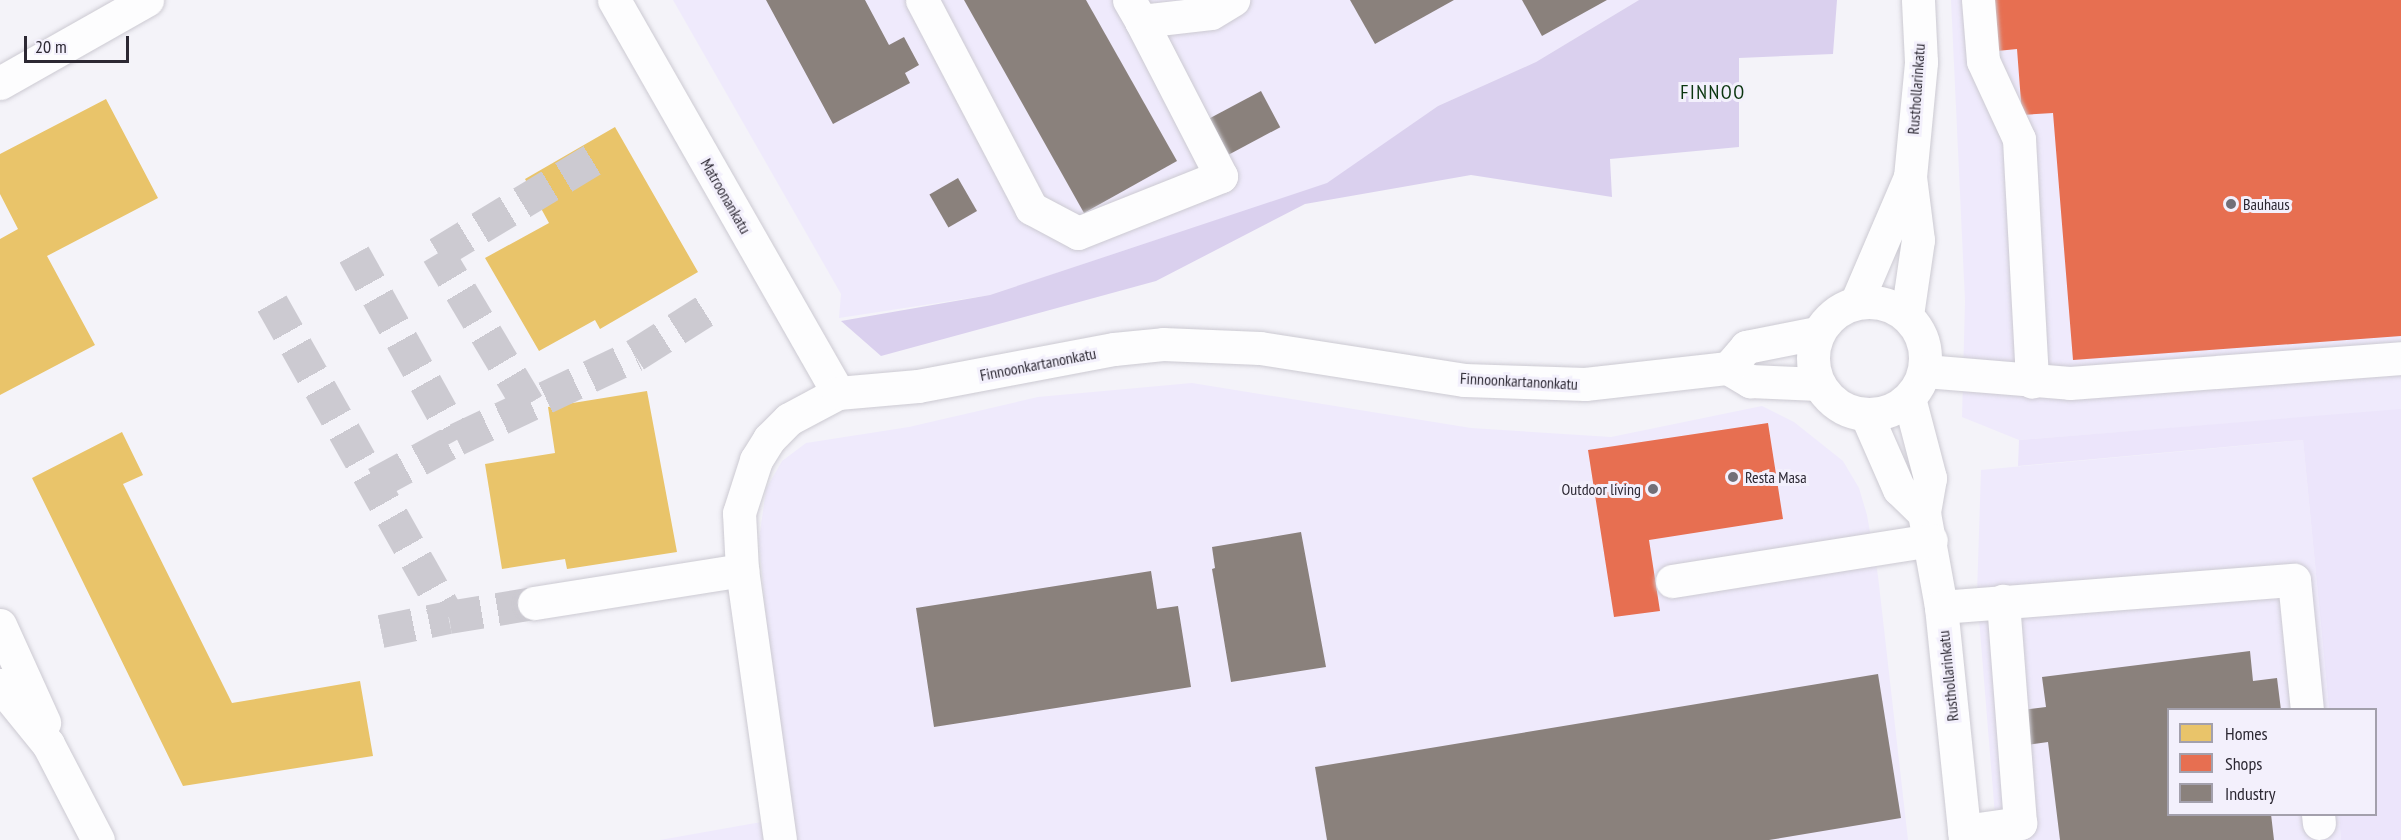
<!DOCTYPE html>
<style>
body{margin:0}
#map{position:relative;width:2401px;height:840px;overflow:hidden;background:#f4f3f9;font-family:"PT Sans Narrow",sans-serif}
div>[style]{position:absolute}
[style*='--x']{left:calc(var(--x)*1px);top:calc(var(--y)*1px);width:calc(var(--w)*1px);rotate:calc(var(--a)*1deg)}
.built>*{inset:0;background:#efeafc}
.green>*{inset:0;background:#ece5fb}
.forest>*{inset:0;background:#dad0ee}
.homes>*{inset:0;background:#e9c46a}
.shops>*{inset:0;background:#e76f51}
.industry>*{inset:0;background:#8a817c;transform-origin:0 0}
.minor-tunnel>*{height:33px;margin-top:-16.5px;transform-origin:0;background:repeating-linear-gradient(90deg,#cccad1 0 33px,transparent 0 49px)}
.roads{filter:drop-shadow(0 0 2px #cccad2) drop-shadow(0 0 2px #cccad2)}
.minor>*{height:33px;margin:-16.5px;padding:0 16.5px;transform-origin:16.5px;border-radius:16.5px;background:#fdfdfe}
.minor>.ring{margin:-16.5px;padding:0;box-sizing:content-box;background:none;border:33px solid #fdfdfe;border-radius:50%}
.major>*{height:33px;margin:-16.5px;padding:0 16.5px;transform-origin:16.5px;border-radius:16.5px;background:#fdfdfe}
.dots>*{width:16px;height:16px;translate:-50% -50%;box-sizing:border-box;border:3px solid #f3f0fc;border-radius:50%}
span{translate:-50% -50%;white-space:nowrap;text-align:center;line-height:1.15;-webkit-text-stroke:6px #f3f0fc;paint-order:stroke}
.street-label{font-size:16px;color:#2c2833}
.poi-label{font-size:16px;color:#2c2833}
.left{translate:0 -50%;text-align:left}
.right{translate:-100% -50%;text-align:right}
.quarter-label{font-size:20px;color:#0a350f;letter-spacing:1.5px}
.legend{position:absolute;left:2167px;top:708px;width:210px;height:108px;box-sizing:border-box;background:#f3f0fc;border:2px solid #a3a0ac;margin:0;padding:8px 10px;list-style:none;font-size:18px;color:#2c2833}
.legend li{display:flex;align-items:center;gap:12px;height:30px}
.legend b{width:30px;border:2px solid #a3a0ac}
.scale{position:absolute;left:24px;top:36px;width:105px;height:27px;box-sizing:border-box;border:3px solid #2c2833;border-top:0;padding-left:8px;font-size:18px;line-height:21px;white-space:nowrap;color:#2c2833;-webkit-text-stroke:4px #f3f0fc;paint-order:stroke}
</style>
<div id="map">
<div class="built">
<div style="clip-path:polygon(673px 0,1639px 0,1536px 62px,1438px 106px,1328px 183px,990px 295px,839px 318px,841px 294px)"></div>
<div style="clip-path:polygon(1951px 0,2401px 0,2401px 410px,2019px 440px,1962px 417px,1965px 301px)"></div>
<div style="clip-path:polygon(1192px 383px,1471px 428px,1611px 437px,1762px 406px,1794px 422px,1843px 461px,1859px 488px,1867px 515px,1878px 576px,1908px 840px,660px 840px,784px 818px,759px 540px,766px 489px,782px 461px,806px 443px,909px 427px,1038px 397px)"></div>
<div style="clip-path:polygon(2303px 440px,2329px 709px,2168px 710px,2168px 814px,2339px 815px,2341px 840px,1997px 840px,1977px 594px,1981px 470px)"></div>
</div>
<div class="green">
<div style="clip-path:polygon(2401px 409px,2401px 840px,2341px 840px,2339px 815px,2376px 814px,2376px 710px,2329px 709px,2303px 440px,2018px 466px,2019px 440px)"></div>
</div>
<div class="forest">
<div style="clip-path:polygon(1639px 0,1837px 0,1833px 54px,1739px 58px,1739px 147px,1610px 159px,1612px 197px,1471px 175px,1305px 204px,1156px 281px,881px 356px,841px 321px,990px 295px,1327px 183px,1438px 106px,1536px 62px)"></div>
</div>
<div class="homes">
<div style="clip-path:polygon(106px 99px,158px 198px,47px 256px,95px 345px,0 395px,0 239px,18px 229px,0 194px,0 154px)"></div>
<div style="clip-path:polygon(615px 127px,698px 272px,600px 329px,595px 320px,539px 351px,485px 258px,549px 223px,525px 179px)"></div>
<div style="clip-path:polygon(647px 391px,677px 552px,567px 569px,565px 559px,502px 569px,485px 464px,555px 453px,548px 407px)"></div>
<div style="clip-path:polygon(122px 432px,143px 475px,123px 484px,232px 703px,360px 681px,373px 756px,183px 786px,32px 478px)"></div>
</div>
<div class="shops">
<div style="clip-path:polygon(1992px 0,2401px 0,2401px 336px,2073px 360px,2053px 113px,2022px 115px,2017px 49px,1997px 51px)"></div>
<div style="clip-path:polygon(1768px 423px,1783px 519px,1649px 540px,1660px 611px,1614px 617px,1588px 450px)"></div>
</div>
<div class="industry">
<div style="clip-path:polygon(766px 0,865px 0,889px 45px,904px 37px,919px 65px,905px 73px,910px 83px,833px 124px)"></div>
<div style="clip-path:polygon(964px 0,1086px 0,1177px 161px,1084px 213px)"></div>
<div style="clip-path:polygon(1350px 0,1454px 0,1375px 44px)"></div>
<div style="clip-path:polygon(1522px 0,1607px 0,1542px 36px)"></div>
<div style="left:1261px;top:91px;width:41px;height:58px;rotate:62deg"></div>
<div style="left:958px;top:178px;width:38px;height:33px;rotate:60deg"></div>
<div style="clip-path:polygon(1301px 532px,1326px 667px,1231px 682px,1212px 569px,1215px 568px,1212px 547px)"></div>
<div style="clip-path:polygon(1151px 571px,1157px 609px,1178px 606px,1191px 687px,934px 727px,916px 608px)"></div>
<div style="clip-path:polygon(2250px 651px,2253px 681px,2277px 678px,2281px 710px,2168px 710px,2168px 814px,2271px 814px,2274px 840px,2060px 840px,2048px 742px,2026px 745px,2022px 710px,2046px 707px,2042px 677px)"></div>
<div style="clip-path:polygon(1878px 674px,1901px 818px,1769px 840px,1327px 840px,1315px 767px)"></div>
</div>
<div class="minor-tunnel">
<div style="--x:354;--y:254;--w:212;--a:60.9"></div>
<div style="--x:272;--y:303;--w:360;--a:60.6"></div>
<div style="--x:449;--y:617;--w:86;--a:-9.4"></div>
<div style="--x:528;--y:404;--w:176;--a:-120.8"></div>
<div style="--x:438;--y:253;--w:193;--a:-31.2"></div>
<div style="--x:376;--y:483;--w:92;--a:-28.5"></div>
<div style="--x:457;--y:439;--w:197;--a:-25.3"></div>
<div style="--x:635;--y:355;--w:84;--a:-32.4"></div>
<div style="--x:381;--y:631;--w:69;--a:-11.6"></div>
</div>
<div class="roads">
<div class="minor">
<div style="--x:614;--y:0;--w:452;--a:60.3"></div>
<div style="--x:922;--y:0;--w:235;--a:62.3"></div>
<div style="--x:1031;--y:208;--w:53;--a:28"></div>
<div style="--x:1078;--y:233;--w:154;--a:-21.7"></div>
<div style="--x:1221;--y:176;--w:174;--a:-117.3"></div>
<div style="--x:1129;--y:0;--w:24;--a:60"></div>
<div style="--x:1141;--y:21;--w:70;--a:-6.5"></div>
<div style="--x:1211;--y:13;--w:26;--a:-31"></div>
<div style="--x:1978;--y:0;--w:61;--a:85.3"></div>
<div style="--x:1983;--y:61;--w:86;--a:65.2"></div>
<div style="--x:2019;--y:139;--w:243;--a:86.9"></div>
<div style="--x:0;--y:83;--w:169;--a:-29.5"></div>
<div class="ring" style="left:1813px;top:302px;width:79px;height:79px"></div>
<div style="--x:1856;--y:303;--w:137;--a:-66.8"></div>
<div style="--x:1907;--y:315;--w:76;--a:-81.7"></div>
<div style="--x:1918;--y:240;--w:64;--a:-97.2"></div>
<div style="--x:1910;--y:177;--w:116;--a:-84.5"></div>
<div style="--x:1921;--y:62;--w:62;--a:-92.8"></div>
<div style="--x:1728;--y:368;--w:26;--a:31"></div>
<div style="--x:1750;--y:381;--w:68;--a:2.5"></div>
<div style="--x:1925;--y:371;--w:145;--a:4.7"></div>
<div style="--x:2070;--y:383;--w:332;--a:-4.3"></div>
<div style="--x:1909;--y:398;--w:83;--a:75.3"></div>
<div style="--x:1930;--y:478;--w:36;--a:100"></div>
<div style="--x:1924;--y:513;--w:96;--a:79.7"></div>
<div style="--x:1941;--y:607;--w:234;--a:84.1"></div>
<div style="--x:1866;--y:414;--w:82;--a:66.3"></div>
<div style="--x:1899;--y:489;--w:35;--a:44"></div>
<div style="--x:1672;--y:581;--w:262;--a:-9"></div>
<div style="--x:534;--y:603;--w:211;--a:-9"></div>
<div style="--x:1941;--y:607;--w:354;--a:-4.4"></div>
<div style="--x:2294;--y:580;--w:131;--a:84.3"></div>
<div style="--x:2318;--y:814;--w:9;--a:84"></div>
<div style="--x:1964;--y:831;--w:57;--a:-8.1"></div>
<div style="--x:2020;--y:823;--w:223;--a:-94.4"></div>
<div style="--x:780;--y:840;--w:273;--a:-98"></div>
<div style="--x:742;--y:570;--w:57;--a:-93"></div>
<div style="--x:739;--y:513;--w:56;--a:-72.2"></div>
<div style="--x:756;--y:460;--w:25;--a:-58"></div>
<div style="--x:769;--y:439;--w:28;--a:-45"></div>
<div style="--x:789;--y:419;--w:55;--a:-28"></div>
<div style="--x:838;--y:393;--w:80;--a:-5"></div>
<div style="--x:918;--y:386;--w:199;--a:-10.7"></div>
<div style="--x:1114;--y:349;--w:49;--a:-5.8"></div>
<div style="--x:1163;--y:344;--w:97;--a:2.4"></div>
<div style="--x:1260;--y:348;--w:206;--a:8.9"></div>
<div style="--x:1464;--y:380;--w:121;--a:1.9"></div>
<div style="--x:1585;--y:384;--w:144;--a:-6.4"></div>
<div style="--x:1728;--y:368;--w:28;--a:-49"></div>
<div style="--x:1746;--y:347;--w:72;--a:-11.2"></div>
</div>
<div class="major">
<div style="--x:0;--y:625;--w:107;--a:65.6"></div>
<div style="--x:0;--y:685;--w:76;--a:50.9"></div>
<div style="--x:48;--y:744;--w:108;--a:62.5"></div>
</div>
</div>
<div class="dots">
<div style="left:2231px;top:204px;background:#726f78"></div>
<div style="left:1733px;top:477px;background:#726f78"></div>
<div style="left:1653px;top:489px;background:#726f78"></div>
</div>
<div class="street-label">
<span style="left:1916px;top:89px;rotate:-86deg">Rusthollarinkatu</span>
<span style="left:726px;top:196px;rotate:60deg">Matroonankatu</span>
<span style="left:1038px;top:364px;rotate:-11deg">Finnoonkartanonkatu</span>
<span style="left:1519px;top:381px;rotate:3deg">Finnoonkartanonkatu</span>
<span style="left:1948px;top:676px;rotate:-96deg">Rusthollarinkatu</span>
</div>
<div class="poi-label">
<span class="left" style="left:2243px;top:204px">Bauhaus</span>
<span class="left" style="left:1745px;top:477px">Resta Masa</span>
<span class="right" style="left:1641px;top:489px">Outdoor living</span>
</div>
<div class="quarter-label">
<span style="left:1713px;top:92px">FINNOO</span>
</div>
<ul class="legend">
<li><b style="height:16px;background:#e9c46a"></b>Homes</li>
<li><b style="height:16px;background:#e76f51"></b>Shops</li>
<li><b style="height:16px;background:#8a817c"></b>Industry</li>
</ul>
<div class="scale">20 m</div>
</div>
